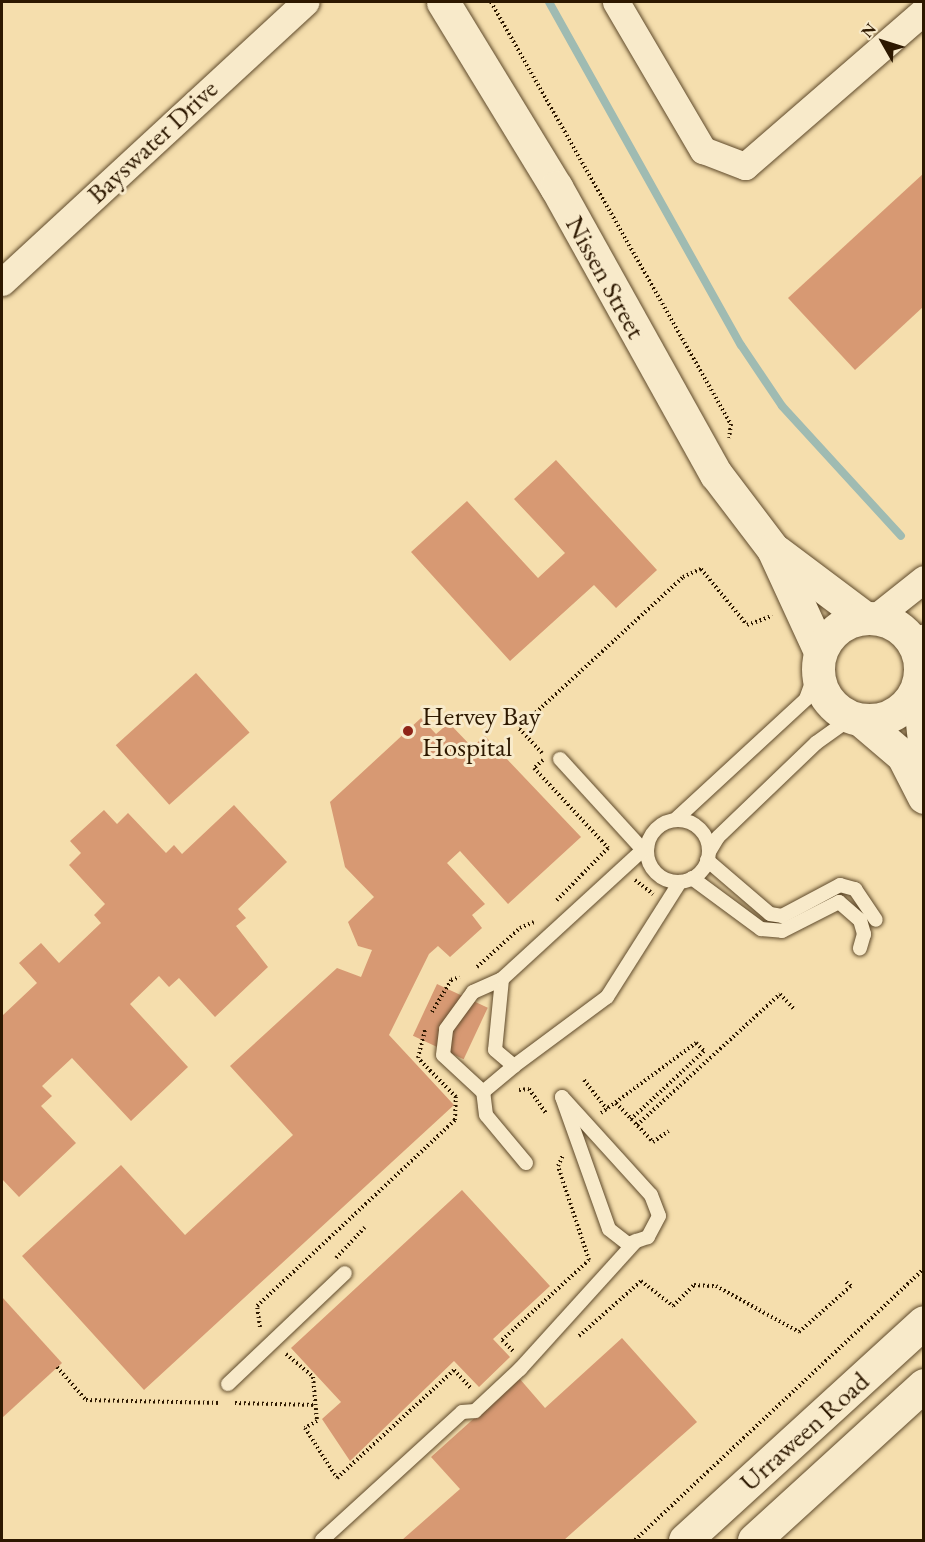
<!DOCTYPE html>
<style>
body{margin:0}
#map{position:relative;width:925px;height:1542px;overflow:hidden;background:#f5dead;font-family:"EB Garamond",serif}
div>[style]{position:absolute}
[style*='--x']{left:calc(var(--x)*1px);top:calc(var(--y)*1px);width:calc(var(--w)*1px);rotate:calc(var(--a)*1deg)}
.stream>*{height:8px;margin:-4px;padding:0 4px;transform-origin:4px;border-radius:4px;background:#9fbbb2}
.building>*{inset:0;background:#d79973;transform-origin:0 0}
.path>*{height:4px;margin-top:-2px;transform-origin:0;background:repeating-linear-gradient(90deg,#2d1800 0 1.5px,transparent 0 4.5px)}
.roads{filter:drop-shadow(0 0 2px #5f4a2b) drop-shadow(0 0 2px #5f4a2b)}
.lane>*{height:14px;margin:-7px;padding:0 7px;transform-origin:7px;border-radius:7px;background:#f8eaca}
.lane>.ring{margin:-7px;padding:0;box-sizing:content-box;background:none;border:14px solid #f8eaca;border-radius:50%}
.street>*{height:27px;margin:-13.5px;padding:0 13.5px;transform-origin:13.5px;border-radius:13.5px;background:#f8eaca}
.secondary>*{height:33px;margin:-16.5px;padding:0 16.5px;transform-origin:16.5px;border-radius:16.5px;background:#f8eaca}
.secondary>.ring{margin:-16.5px;padding:0;box-sizing:content-box;background:none;border:33px solid #f8eaca;border-radius:50%}
.dots>*{width:16px;height:16px;translate:-50% -50%;box-sizing:border-box;border:3px solid #f8eaca;border-radius:50%}
span{translate:-50% -50%;white-space:nowrap;text-align:center;line-height:1.15;-webkit-text-stroke:6px #f8eaca;paint-order:stroke}
.street-label{font-size:27px;color:#2d1800}
.poi-label{font-size:27px;color:#2d1800}
.left{translate:0 -50%;text-align:left}
.frame{position:absolute;inset:0;border:3px solid #2d1800;pointer-events:none}
.north{position:absolute;left:853px;top:12px;width:60px;height:60px;-webkit-text-stroke:4px #f8eaca;paint-order:stroke;rotate:309deg;font-size:16px;font-weight:700;line-height:24px;text-align:center;color:#2d1800}
.north::after{content:'';display:block;margin:auto;width:21px;height:27px;background:#2d1800;clip-path:polygon(50% 0,100% 100%,50% 72%,0 100%)}
</style>
<div id="map">
<div class="stream">
<div style="--x:549;--y:2;--w:393;--a:60.8"></div>
<div style="--x:741;--y:345;--w:73;--a:56.1"></div>
<div style="--x:782;--y:406;--w:176;--a:47.5"></div>
</div>
<div class="building">
<div style="clip-path:polygon(924px 173px,924px 306px,855px 370px,788px 298px)"></div>
<div style="clip-path:polygon(556px 460px,657px 570px,616px 608px,594px 585px,510px 661px,411px 552px,467px 501px,538px 578px,565px 553px,514px 499px)"></div>
<div style="left:196px;top:673px;width:80px;height:108px;rotate:48deg"></div>
<div style="clip-path:polygon(421px 718px,436px 734px,449px 723px,472px 747px,485px 736px,581px 837px,508px 904px,460px 851px,447px 863px,485px 904px,472px 915px,482px 928px,450px 957px,438px 946px,429px 954px,389px 1035px,454px 1105px,144px 1390px,22px 1256px,121px 1165px,185px 1235px,293px 1135px,230px 1066px,337px 968px,361px 977px,372px 950px,358px 946px,348px 922px,374px 897px,345px 867px,330px 802px)"></div>
<div style="clip-path:polygon(234px 805px,287px 862px,238px 909px,246px 918px,236px 926px,268px 967px,215px 1017px,179px 978px,169px 987px,159px 976px,130px 1004px,188px 1067px,131px 1121px,72px 1058px,42px 1086px,52px 1096px,41px 1106px,76px 1143px,19px 1197px,2px 1179px,2px 1016px,37px 983px,19px 963px,41px 943px,59px 963px,101px 923px,94px 915px,105px 904px,69px 865px,81px 853px,70px 841px,104px 810px,117px 824px,128px 813px,166px 853px,174px 845px,182px 854px)"></div>
<div style="left:437px;top:984px;width:56px;height:57px;rotate:25deg"></div>
<div style="clip-path:polygon(462px 1190px,550px 1286px,493px 1339px,510px 1357px,479px 1387px,454px 1361px,350px 1461px,322px 1419px,341px 1402px,291px 1348px)"></div>
<div style="clip-path:polygon(2px 1297px,62px 1363px,2px 1418px)"></div>
<div style="clip-path:polygon(622px 1338px,697px 1422px,564px 1540px,402px 1540px,460px 1489px,431px 1457px,519px 1378px,545px 1408px)"></div>
</div>
<div class="path">
<div style="--x:491;--y:2;--w:485;--a:60.4"></div>
<div style="--x:731;--y:424;--w:14;--a:98"></div>
<div style="--x:542;--y:753;--w:34;--a:-133"></div>
<div style="--x:519;--y:728;--w:223;--a:-42.6"></div>
<div style="--x:683;--y:577;--w:20;--a:-24"></div>
<div style="--x:701;--y:569;--w:72;--a:50.6"></div>
<div style="--x:747;--y:625;--w:27;--a:-20"></div>
<div style="--x:543;--y:760;--w:12;--a:138"></div>
<div style="--x:534;--y:768;--w:109;--a:47.2"></div>
<div style="--x:608;--y:848;--w:74;--a:134.5"></div>
<div style="--x:635;--y:880;--w:23;--a:38"></div>
<div style="--x:477;--y:967;--w:58;--a:-42.2"></div>
<div style="--x:520;--y:928;--w:15;--a:-23"></div>
<div style="--x:432;--y:1012;--w:37;--a:-59"></div>
<div style="--x:451;--y:980;--w:9;--a:-18"></div>
<div style="--x:584;--y:1080;--w:37;--a:52"></div>
<div style="--x:519;--y:1090;--w:10;--a:-6"></div>
<div style="--x:529;--y:1089;--w:29;--a:55"></div>
<div style="--x:616;--y:1103;--w:54;--a:46.5"></div>
<div style="--x:653;--y:1142;--w:19;--a:-35"></div>
<div style="--x:601;--y:1113;--w:118;--a:-36.4"></div>
<div style="--x:696;--y:1043;--w:11;--a:45"></div>
<div style="--x:704;--y:1051;--w:100;--a:137"></div>
<div style="--x:637;--y:1125;--w:194;--a:-42.5"></div>
<div style="--x:780;--y:994;--w:21;--a:47"></div>
<div style="--x:336;--y:1258;--w:42;--a:-46.9"></div>
<div style="--x:260;--y:1327;--w:21;--a:-98"></div>
<div style="--x:257;--y:1306;--w:272;--a:-43.2"></div>
<div style="--x:455;--y:1120;--w:23;--a:-88"></div>
<div style="--x:456;--y:1097;--w:54;--a:-134.3"></div>
<div style="--x:418;--y:1058;--w:29;--a:-76"></div>
<div style="--x:579;--y:1336;--w:83;--a:-41.6"></div>
<div style="--x:641;--y:1281;--w:41;--a:38"></div>
<div style="--x:673;--y:1306;--w:30;--a:-45"></div>
<div style="--x:694;--y:1285;--w:22;--a:3"></div>
<div style="--x:716;--y:1286;--w:95;--a:29"></div>
<div style="--x:799;--y:1332;--w:69;--a:-41.5"></div>
<div style="--x:851;--y:1286;--w:8;--a:-140"></div>
<div style="--x:513;--y:1351;--w:16;--a:-135"></div>
<div style="--x:502;--y:1340;--w:118;--a:-42.6"></div>
<div style="--x:589;--y:1260;--w:99;--a:-108.3"></div>
<div style="--x:558;--y:1166;--w:12;--a:-66"></div>
<div style="--x:286;--y:1354;--w:35;--a:40"></div>
<div style="--x:313;--y:1377;--w:44;--a:84.8"></div>
<div style="--x:317;--y:1421;--w:14;--a:150"></div>
<div style="--x:305;--y:1428;--w:59;--a:57.4"></div>
<div style="--x:337;--y:1478;--w:159;--a:-42.7"></div>
<div style="--x:454;--y:1370;--w:26;--a:47"></div>
<div style="--x:57;--y:1367;--w:44;--a:48.7"></div>
<div style="--x:86;--y:1400;--w:135;--a:1.3"></div>
<div style="--x:235;--y:1403;--w:81;--a:1.4"></div>
<div style="--x:635;--y:1540;--w:396;--a:-43.2"></div>
</div>
<div class="roads">
<div class="lane">
<div style="--x:560;--y:759;--w:123;--a:47.6"></div>
<div style="--x:675;--y:820;--w:178;--a:-42.7"></div>
<div style="--x:806;--y:699;--w:32;--a:-70"></div>
<div class="ring" style="left:647px;top:820px;width:48px;height:48px"></div>
<div style="--x:709;--y:852;--w:17;--a:-59"></div>
<div style="--x:718;--y:837;--w:136;--a:-43.8"></div>
<div style="--x:816;--y:743;--w:43;--a:-35.5"></div>
<div style="--x:707;--y:860;--w:83;--a:40.6"></div>
<div style="--x:770;--y:914;--w:12;--a:9"></div>
<div style="--x:782;--y:916;--w:66;--a:-28.1"></div>
<div style="--x:840;--y:885;--w:16;--a:15"></div>
<div style="--x:855;--y:889;--w:37;--a:56"></div>
<div style="--x:692;--y:878;--w:86;--a:36.5"></div>
<div style="--x:761;--y:929;--w:21;--a:5"></div>
<div style="--x:782;--y:931;--w:64;--a:-27"></div>
<div style="--x:839;--y:902;--w:28;--a:41"></div>
<div style="--x:860;--y:920;--w:15;--a:74"></div>
<div style="--x:864;--y:934;--w:15;--a:106"></div>
<div style="--x:502;--y:979;--w:71;--a:95.6"></div>
<div style="--x:495;--y:1050;--w:25;--a:40"></div>
<div style="--x:514;--y:1066;--w:116;--a:-36.6"></div>
<div style="--x:607;--y:997;--w:136;--a:-57.6"></div>
<div style="--x:483;--y:1092;--w:40;--a:-40"></div>
<div style="--x:562;--y:1097;--w:132;--a:47.8"></div>
<div style="--x:651;--y:1195;--w:22;--a:69"></div>
<div style="--x:659;--y:1216;--w:24;--a:118"></div>
<div style="--x:648;--y:1237;--w:21;--a:161"></div>
<div style="--x:628;--y:1244;--w:24;--a:-142"></div>
<div style="--x:609;--y:1229;--w:140;--a:-109.6"></div>
<div style="--x:526;--y:1163;--w:62;--a:-129.8"></div>
<div style="--x:486;--y:1115;--w:23;--a:-97"></div>
<div style="--x:483;--y:1092;--w:54;--a:-137.2"></div>
<div style="--x:443;--y:1055;--w:26;--a:-83"></div>
<div style="--x:446;--y:1029;--w:46;--a:-53.9"></div>
<div style="--x:473;--y:992;--w:32;--a:-24"></div>
<div style="--x:502;--y:979;--w:197;--a:-42.5"></div>
<div style="--x:228;--y:1384;--w:161;--a:-43.5"></div>
<div style="--x:322;--y:1540;--w:190;--a:-42.4"></div>
<div style="--x:462;--y:1412;--w:13;--a:-4"></div>
<div style="--x:475;--y:1411;--w:62;--a:-43"></div>
<div style="--x:520;--y:1369;--w:173;--a:-47.8"></div>
</div>
<div class="street">
<div style="--x:616;--y:2;--w:172;--a:59.6"></div>
<div style="--x:703;--y:150;--w:45;--a:20.9"></div>
<div style="--x:745;--y:166;--w:237;--a:-40.9"></div>
<div style="--x:2;--y:282;--w:413;--a:-42.7"></div>
<div style="--x:876;--y:617;--w:61;--a:-38.4"></div>
<div style="--x:917;--y:653;--w:17;--a:-66"></div>
</div>
<div class="secondary">
<div style="--x:443;--y:2;--w:217;--a:58.6"></div>
<div style="--x:556;--y:187;--w:329;--a:60.9"></div>
<div style="--x:716;--y:474;--w:94;--a:52.8"></div>
<div style="--x:773;--y:549;--w:112;--a:65.3"></div>
<div style="--x:777;--y:552;--w:110;--a:36.9"></div>
<div class="ring" style="left:818px;top:618px;width:69px;height:69px"></div>
<div style="--x:918;--y:685;--w:56;--a:83.9"></div>
<div style="--x:862;--y:721;--w:54;--a:40.5"></div>
<div style="--x:903;--y:756;--w:46;--a:62.9"></div>
<div style="--x:685;--y:1540;--w:323;--a:-42.4"></div>
<div style="--x:754;--y:1540;--w:230;--a:-42.4"></div>
</div>
</div>
<div class="dots">
<div style="left:408px;top:731px;background:#8f2418"></div>
</div>
<div class="street-label">
<span style="left:152px;top:141px;rotate:-43deg">Bayswater Drive</span>
<span style="left:606px;top:277px;rotate:61deg">Nissen Street</span>
<span style="left:804px;top:1431px;rotate:-42deg">Urraween Road</span>
</div>
<div class="poi-label">
<span class="left" style="left:422px;top:731px">Hervey Bay<br>Hospital</span>
</div>
<div class="frame"></div>
<div class="north">N</div>
</div>
